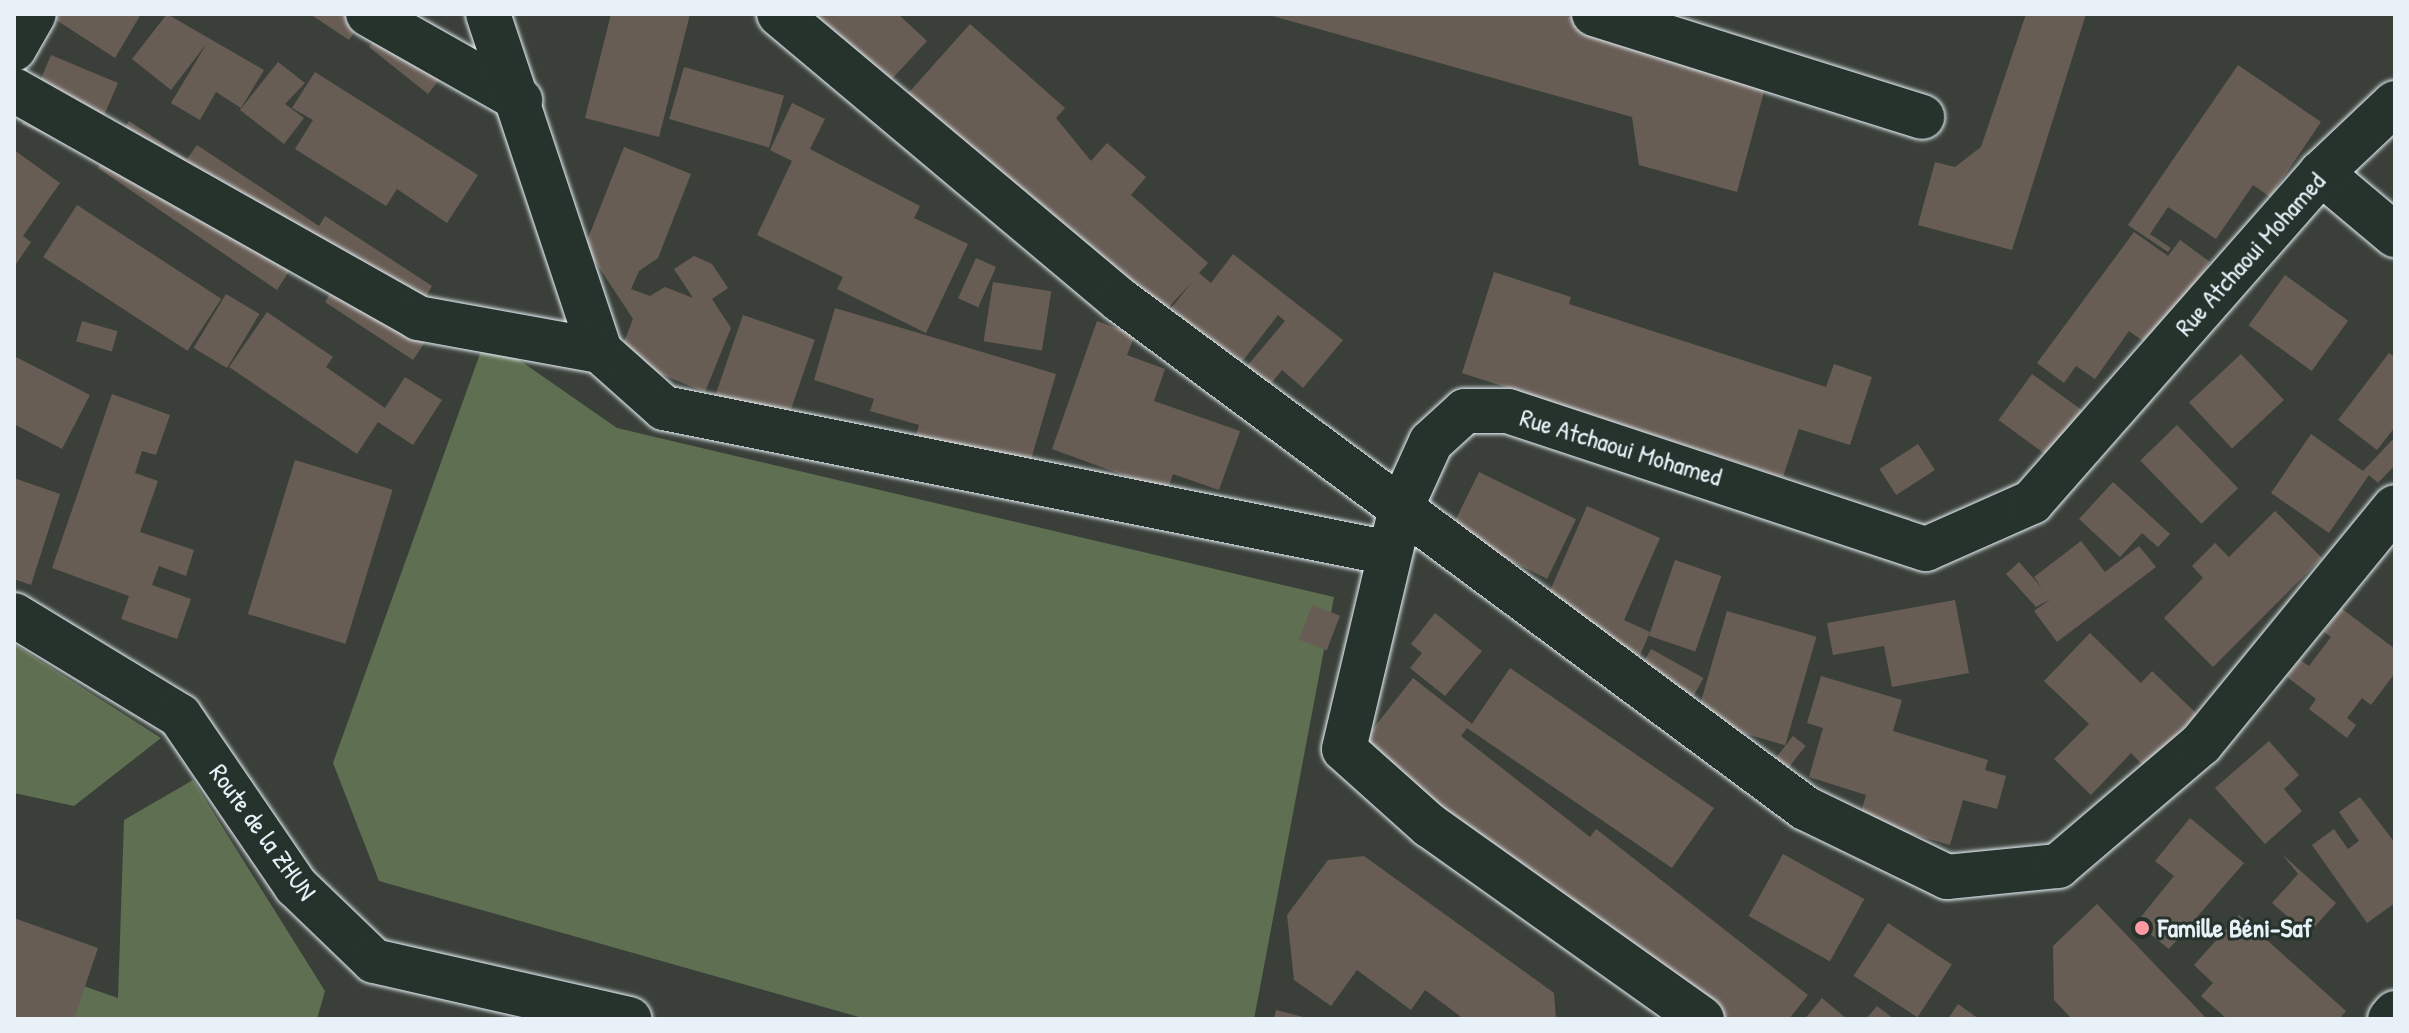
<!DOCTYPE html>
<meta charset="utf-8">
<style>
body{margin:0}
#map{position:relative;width:2409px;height:1033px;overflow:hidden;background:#3a4039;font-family:"Patrick Hand",sans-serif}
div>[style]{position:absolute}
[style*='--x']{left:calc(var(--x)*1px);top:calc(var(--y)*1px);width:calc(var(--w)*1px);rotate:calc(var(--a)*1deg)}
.green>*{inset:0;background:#5f6f51}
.building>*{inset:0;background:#685d54;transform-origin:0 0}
.roads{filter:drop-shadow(0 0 2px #e8f1f8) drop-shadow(0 0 2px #e8f1f8)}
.minor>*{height:44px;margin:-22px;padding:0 22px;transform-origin:22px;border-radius:22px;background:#26332d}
.dots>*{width:22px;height:22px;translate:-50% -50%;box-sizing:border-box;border:4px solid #26332d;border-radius:50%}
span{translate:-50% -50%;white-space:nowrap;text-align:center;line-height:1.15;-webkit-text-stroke:6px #26332d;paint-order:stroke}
.street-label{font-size:26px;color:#e8f1f8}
.poi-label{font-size:26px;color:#e8f1f8;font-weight:700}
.left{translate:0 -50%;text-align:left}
.frame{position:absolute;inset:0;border:16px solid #e8f1f8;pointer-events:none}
</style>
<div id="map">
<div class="green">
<div style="clip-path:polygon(486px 337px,617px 428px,1334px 597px,1254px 1019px,866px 1019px,379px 881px,333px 763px)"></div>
<div style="clip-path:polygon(14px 644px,161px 738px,74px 806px,14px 793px)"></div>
<div style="clip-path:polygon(193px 780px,325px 991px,317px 1019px,14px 1019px,14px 962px,118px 998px,124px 820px)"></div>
</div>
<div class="building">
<div style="clip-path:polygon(47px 14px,141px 14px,115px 58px)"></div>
<div style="clip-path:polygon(167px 14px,264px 70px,241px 108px,216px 92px,200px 120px,171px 103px,207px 43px,171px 90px,132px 59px)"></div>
<div style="clip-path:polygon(310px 14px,366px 14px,349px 40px)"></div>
<div style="clip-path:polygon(395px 14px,413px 14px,461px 52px,428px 94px,369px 47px)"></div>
<div style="clip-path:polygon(611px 14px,690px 14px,659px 137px,585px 118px)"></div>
<div style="clip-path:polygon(793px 14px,898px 14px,927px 41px,879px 93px)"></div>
<div style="clip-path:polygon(1559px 14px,1769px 73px,1737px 192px,1639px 165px,1632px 117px,1269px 15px)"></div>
<div style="clip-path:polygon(2026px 14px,2086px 14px,2012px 250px,1918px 225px,1935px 162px,1955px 167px,1981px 147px)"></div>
<div style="clip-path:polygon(970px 24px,1065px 108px,1056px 118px,1091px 161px,1107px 143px,1146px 177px,1131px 195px,1208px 263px,1199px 273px,1211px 283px,1233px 254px,1343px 340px,1303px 388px,1282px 370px,1260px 397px,1237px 378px,1285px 321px,1278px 315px,1231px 376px,1160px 322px,1192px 282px,1155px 322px,904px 98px)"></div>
<div style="clip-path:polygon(51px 55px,118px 83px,95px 136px,67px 144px,22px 124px)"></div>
<div style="clip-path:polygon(278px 62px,305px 83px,285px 104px,304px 118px,284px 144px,240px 110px)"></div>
<div style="clip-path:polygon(2238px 65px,2321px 122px,2270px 197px,2253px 185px,2216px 239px,2168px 207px,2150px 234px,2171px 248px,2168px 252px,2128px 225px)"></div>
<div style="left:684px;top:67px;width:104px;height:54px;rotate:16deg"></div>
<div style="clip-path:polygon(315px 72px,478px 175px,447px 223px,397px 189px,386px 206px,295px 149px,313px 120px,292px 108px)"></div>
<div style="clip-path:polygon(792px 103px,825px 119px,810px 149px,920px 206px,914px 218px,968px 244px,926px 333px,837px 289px,843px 277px,757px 235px,792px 161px,770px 150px)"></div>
<div style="clip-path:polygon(129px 121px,187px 159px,197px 145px,319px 226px,325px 216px,432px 286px,425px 298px,445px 312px,413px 360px,325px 302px,343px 273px,304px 248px,277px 290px,98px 168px)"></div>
<div style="clip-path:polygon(624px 147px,691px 174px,658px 258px,639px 271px,631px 289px,650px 296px,665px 287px,693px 298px,674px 269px,694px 256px,712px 264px,728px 288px,712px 299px,731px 328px,705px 392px,618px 357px,633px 319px,585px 246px)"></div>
<div style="clip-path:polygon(14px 150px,60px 183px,23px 236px,31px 242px,14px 267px)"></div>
<div style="left:77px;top:205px;width:172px;height:62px;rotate:33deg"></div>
<div style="clip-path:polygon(2134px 232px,2168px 256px,2180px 240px,2210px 262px,2150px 346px,2129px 331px,2095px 379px,2076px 366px,2064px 383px,2037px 363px)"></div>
<div style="left:976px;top:258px;width:22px;height:44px;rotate:24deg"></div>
<div style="clip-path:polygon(1494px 272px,1571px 297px,1569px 304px,1826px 387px,1834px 364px,1872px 377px,1850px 445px,1799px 429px,1783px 477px,1462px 373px)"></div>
<div style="left:2285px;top:275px;width:78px;height:62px;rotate:36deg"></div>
<div style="left:993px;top:282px;width:59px;height:60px;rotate:9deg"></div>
<div style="left:226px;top:294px;width:39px;height:63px;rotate:31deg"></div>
<div style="clip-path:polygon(835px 308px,1056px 374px,1030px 463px,982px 449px,977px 465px,913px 446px,919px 425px,870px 411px,874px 399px,814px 380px)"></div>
<div style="clip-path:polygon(267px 312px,333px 357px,326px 367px,385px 408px,405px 377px,442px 400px,413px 445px,378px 422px,357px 454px,229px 367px)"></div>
<div style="left:743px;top:315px;width:76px;height:89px;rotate:19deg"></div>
<div style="left:82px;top:321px;width:37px;height:21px;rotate:16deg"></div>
<div style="clip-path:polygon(1097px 321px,1135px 335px,1127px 355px,1165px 369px,1154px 401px,1240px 431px,1219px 490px,1173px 474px,1167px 491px,1052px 449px)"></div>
<div style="clip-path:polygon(2389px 353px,2395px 357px,2395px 427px,2377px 450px,2338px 420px)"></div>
<div style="left:2241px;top:354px;width:63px;height:71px;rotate:47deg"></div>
<div style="clip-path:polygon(14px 356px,90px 395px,62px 449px,14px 424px)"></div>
<div style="left:2032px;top:374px;width:64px;height:57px;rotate:36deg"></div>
<div style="clip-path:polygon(112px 394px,170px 415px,156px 455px,142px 451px,135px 473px,158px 481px,140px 532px,194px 550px,186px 576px,159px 566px,152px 585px,191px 599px,177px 639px,121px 619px,129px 596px,52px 568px)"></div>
<div style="left:2177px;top:425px;width:88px;height:51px;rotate:46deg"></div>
<div style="clip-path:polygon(2311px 434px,2363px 471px,2395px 437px,2395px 465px,2378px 483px,2369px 475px,2329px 533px,2271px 493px)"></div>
<div style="left:1918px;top:444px;width:31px;height:46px;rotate:57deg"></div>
<div style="left:295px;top:460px;width:102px;height:161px;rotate:17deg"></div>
<div style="left:1479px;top:472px;width:108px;height:66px;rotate:26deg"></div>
<div style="clip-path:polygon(14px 478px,60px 494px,31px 585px,14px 579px)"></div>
<div style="clip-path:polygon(2113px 482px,2170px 534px,2158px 547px,2142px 533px,2120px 557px,2079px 519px)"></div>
<div style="clip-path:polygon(1587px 506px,1660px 538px,1624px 620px,1650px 632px,1635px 667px,1613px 657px,1620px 641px,1543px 607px)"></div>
<div style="clip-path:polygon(2275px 511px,2322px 558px,2213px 667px,2164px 618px,2203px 578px,2192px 566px,2215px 543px,2229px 557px)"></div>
<div style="clip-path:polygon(2081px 541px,2105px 572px,2139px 546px,2156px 567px,2057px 642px,2034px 611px,2051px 599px,2036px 607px,2006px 574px,2019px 562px,2043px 589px,2034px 577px)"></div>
<div style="left:1675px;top:560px;width:49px;height:80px;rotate:19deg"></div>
<div style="clip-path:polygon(1955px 600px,1969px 673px,1892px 687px,1884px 646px,1833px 655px,1827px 623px)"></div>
<div style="left:1312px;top:605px;width:30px;height:37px;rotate:21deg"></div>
<div style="clip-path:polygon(2341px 608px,2395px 649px,2395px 673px,2371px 705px,2362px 698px,2347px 718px,2356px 725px,2347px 738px,2309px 709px,2316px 699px,2287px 677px,2300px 660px,2309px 666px,2331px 637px,2324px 632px)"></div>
<div style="left:1727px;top:611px;width:93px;height:113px;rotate:16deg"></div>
<div style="clip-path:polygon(1435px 613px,1482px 651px,1445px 696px,1410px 668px,1422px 653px,1411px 644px)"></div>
<div style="clip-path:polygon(2090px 633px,2141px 683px,2152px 671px,2197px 714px,2145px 767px,2131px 753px,2091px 795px,2054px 759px,2089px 724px,2044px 681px)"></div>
<div style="left:1651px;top:649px;width:60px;height:24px;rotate:29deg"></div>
<div style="clip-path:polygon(1510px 668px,1714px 808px,1672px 868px,1467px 728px,1461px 736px,1590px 837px,1596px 829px,1808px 995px,1789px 1019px,1717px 1019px,1357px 749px,1413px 678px,1472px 724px)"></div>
<div style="clip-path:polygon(1821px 676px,1902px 700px,1893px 731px,1988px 760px,1985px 770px,2006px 776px,1997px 809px,1963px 800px,1950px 845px,1859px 819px,1866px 795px,1809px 777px,1823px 728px,1807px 723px)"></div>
<div style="left:1793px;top:736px;width:16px;height:29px;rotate:38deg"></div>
<div style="clip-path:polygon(2269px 741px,2299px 775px,2284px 789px,2302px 811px,2265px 844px,2215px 788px)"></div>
<div style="clip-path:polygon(2360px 797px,2395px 843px,2395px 903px,2367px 923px,2312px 845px,2334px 829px,2348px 849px,2359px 841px,2339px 812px)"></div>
<div style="clip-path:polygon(2190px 818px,2244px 863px,2169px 949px,2136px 923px,2174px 876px,2155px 861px)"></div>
<div style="left:1783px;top:854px;width:93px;height:71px;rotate:29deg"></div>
<div style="clip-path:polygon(2282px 854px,2336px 903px,2308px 934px,2272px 903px,2298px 874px)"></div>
<div style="clip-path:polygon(1364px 856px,1554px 993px,1556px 1019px,1464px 1019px,1425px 990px,1411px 1010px,1357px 970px,1331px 1006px,1294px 980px,1287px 915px,1328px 860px)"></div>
<div style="clip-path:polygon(2097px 904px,2207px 1019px,2072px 1019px,2054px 1000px,2053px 946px)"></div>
<div style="clip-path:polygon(2239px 915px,2346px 1011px,2339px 1019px,2227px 1019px,2201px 996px,2213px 983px,2194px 965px)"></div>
<div style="clip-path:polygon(14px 918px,98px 948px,74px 1019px,14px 1019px)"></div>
<div style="left:1888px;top:923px;width:76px;height:63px;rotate:33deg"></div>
<div style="clip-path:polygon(1822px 998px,1847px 1019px,1805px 1019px)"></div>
<div style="clip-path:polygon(1958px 1004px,1979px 1019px,1948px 1019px)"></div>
<div style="clip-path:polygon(1877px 1006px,1894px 1019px,1866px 1019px)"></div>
<div style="clip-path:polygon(1276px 1010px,1307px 1018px,1307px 1019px,1274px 1019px)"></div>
</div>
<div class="roads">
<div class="minor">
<div style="--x:368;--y:14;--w:175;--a:29.5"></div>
<div style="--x:488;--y:14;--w:355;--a:71.6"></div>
<div style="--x:600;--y:351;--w:86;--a:41.7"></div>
<div style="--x:664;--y:408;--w:739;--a:11.31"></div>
<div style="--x:779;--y:14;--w:445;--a:40"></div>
<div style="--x:1120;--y:300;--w:853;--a:36.56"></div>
<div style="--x:1805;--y:808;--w:158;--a:25.9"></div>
<div style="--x:1947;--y:877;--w:112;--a:-5.7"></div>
<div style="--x:2058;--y:866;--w:188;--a:-40.5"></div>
<div style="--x:2201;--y:744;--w:306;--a:-50.7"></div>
<div style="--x:1594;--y:14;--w:344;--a:17.4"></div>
<div style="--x:14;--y:49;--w:40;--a:-60.3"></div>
<div style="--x:14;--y:90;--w:464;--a:29.4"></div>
<div style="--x:418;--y:318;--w:185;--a:10.3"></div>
<div style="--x:2321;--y:173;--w:97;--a:40"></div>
<div style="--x:14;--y:615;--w:194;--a:31.3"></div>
<div style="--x:180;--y:716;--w:206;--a:55.7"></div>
<div style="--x:296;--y:886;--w:108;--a:43.9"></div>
<div style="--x:374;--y:961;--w:262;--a:12.8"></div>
<div style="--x:1702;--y:1019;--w:334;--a:-144.6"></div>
<div style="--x:1430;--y:826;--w:115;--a:-138.2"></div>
<div style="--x:1344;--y:749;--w:248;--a:-76.7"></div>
<div style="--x:1401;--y:508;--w:72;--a:-65.6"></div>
<div style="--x:1431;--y:442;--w:46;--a:-42.4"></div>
<div style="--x:1465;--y:411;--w:43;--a:0"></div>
<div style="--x:1508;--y:411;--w:440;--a:18.3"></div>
<div style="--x:1926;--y:549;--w:116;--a:-23.9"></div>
<div style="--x:2032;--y:502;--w:438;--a:-48.7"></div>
<div style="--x:2321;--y:173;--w:102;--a:-43.4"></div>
<div style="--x:2390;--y:1019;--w:8;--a:-50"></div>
</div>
</div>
<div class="dots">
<div style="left:2142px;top:928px;background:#ff9aa2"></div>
</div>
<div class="street-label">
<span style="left:2250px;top:254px;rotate:-48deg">Rue Atchaoui Mohamed</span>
<span style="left:1621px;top:447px;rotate:17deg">Rue Atchaoui Mohamed</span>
<span style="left:263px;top:832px;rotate:54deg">Route de la ZHUN</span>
</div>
<div class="poi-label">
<span class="left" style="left:2158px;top:928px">Famille Béni-Saf</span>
</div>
<div class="frame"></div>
</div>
